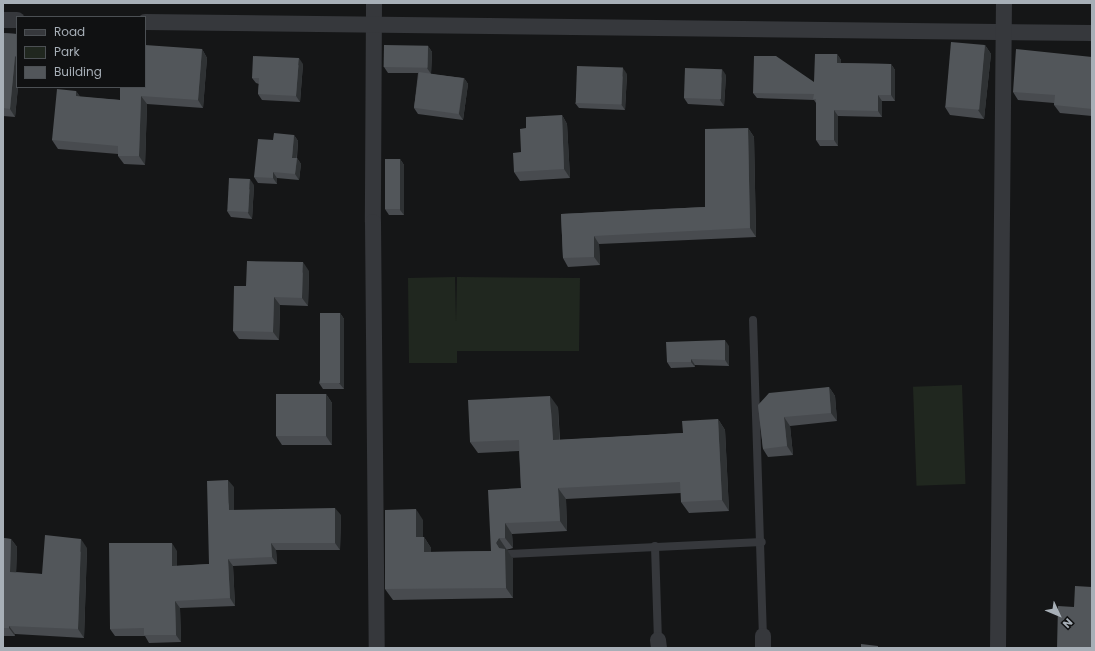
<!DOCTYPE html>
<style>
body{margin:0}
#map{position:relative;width:1095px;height:651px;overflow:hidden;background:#151617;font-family:Poppins,sans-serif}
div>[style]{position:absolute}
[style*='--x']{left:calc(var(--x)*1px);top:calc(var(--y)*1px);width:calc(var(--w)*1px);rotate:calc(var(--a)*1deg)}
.green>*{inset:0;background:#20271f;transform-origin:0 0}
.service>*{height:8px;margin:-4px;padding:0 4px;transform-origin:4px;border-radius:4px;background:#36383c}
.minor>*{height:16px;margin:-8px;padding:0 8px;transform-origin:8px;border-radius:8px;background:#36383c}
.wall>*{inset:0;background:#484b4f}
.shaded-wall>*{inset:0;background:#2f3234}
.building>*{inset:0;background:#52565a;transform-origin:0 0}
span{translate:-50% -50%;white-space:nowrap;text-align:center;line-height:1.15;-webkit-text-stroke:3.5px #101112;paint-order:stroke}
.frame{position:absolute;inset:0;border:4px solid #a7afb7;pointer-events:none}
.legend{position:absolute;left:16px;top:16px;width:130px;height:72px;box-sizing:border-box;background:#101112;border:1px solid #4c5054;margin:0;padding:5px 7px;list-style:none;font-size:12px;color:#a7afb7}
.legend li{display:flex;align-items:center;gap:8px;height:20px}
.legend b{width:20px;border:1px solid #4c5054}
.north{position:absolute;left:1039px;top:595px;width:40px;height:40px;-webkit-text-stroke:3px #101112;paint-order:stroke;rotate:134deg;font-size:11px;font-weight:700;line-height:16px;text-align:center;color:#a7afb7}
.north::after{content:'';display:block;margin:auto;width:14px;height:18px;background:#a7afb7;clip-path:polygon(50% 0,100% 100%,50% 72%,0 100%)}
</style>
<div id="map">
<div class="green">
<div style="clip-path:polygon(455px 277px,456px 322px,457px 277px,580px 278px,579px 351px,457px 351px,457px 363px,409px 363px,408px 278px)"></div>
<div style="left:962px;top:385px;width:99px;height:49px;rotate:88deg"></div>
</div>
<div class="service">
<div style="--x:753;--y:320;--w:316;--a:88.2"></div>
<div style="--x:655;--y:546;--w:94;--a:88.2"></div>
<div style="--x:509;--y:554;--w:253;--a:-2.7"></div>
</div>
<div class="minor">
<div style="--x:374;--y:3;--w:219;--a:90.3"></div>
<div style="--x:373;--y:222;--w:426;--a:89.5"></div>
<div style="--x:3;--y:20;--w:14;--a:0"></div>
<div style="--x:145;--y:22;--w:947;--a:0.67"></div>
<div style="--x:658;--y:640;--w:8;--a:83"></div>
<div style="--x:763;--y:648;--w:12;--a:-90"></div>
<div style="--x:998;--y:648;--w:645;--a:-89.47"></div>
</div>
<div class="wall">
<div style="clip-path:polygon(3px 33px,17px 34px,17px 87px,18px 87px,15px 117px,3px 116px)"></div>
<div style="clip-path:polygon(985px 45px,991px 54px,984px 119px,950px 115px,945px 107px)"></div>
<div style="clip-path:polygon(428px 46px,432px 52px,431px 74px,429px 74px,464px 78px,468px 84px,463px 120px,418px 114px,414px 108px,418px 73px,388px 73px,384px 67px)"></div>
<div style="clip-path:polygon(202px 49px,207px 58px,203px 108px,147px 104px,145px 165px,124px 164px,118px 156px,118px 154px,58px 149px,52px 140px,76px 91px,80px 97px,120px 100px)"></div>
<div style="clip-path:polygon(837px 54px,841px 60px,841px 63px,891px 64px,895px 70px,895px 101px,882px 101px,882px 117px,838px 116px,838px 146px,820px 146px,816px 140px,816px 103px,814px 100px,757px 98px,753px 93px,814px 82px)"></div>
<div style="clip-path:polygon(1092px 57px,1092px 116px,1060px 113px,1054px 105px,1054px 103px,1018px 100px,1013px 92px)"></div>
<div style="clip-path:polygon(303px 64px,300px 102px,262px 100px,258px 94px,259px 84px,256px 83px,252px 78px)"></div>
<div style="clip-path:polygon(627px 74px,625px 110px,579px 108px,575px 103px)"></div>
<div style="clip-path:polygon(726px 75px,724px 106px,688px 104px,684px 98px)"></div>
<div style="clip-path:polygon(562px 115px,567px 124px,570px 178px,520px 181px,514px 172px,521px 152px,526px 128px)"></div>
<div style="clip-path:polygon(748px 128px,754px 137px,756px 237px,599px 244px,600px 265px,568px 267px,563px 258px,561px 214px,705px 207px)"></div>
<div style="clip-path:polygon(294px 135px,298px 141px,297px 158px,301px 164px,299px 180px,277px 178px,277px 184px,258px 183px,254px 177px,273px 140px)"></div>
<div style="clip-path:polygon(400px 159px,404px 165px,404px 215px,389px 215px,385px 209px)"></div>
<div style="clip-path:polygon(254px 185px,252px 219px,231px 217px,227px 211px)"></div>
<div style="clip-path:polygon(309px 271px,308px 306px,280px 305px,279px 340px,239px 339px,233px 331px,246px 286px)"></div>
<div style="clip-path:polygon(340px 313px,344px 319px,344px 389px,323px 389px,319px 383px)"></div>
<div style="clip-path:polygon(729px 346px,729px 366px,695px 365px,695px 367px,671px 368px,667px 362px)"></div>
<div style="clip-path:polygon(829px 387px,835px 396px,837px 421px,790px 426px,793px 455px,768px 457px,763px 449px,758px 405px)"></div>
<div style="clip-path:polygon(326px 394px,332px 403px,332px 445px,282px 445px,276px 436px)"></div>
<div style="clip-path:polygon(558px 407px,560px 440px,683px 433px,718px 419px,725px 430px,729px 511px,689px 513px,681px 502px,681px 493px,566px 499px,567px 531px,512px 534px,513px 548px,506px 550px,513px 559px,513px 598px,393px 600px,385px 589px,423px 520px,423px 537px,424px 537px,431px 548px,431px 552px,491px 551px,521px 488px,519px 451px,478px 453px,470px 442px)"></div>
<div style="clip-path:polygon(234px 487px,234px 510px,341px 515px,340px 550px,276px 550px,277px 564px,233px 566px,235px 606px,180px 608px,181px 642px,149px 643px,145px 636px,115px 636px,110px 629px,177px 551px,177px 566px,209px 564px)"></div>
<div style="clip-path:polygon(3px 538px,11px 539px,17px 547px,16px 572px,42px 574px,87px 548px,84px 638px,15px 634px,15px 636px,3px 636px)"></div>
</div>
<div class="shaded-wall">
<div style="clip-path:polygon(985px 45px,991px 54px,984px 119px,978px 110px)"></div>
<div style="clip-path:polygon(428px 46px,432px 52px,431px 74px,427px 68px)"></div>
<div style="clip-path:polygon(202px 49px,207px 58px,203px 108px,198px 100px)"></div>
<div style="clip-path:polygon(837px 54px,841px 60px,841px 69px,837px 63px)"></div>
<div style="clip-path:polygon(15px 56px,17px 59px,17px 87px,18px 87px,15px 117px,10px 109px)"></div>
<div style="clip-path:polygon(299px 58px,303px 64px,300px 102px,296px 96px)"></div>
<div style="clip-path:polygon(891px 64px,895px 70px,895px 101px,891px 95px)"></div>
<div style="clip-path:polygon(623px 68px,627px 74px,625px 110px,621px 104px)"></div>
<div style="clip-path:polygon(722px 69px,726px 75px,724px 106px,720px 100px)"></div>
<div style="clip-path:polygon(464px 78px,468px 84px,463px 120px,459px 114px)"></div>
<div style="clip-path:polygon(76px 91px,82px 99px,76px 96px)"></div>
<div style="clip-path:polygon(878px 95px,882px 101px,882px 117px,878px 111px)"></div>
<div style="clip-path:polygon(141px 96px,147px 104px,145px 165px,139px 156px)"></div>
<div style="clip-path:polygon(834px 110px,838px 116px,838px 146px,834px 140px)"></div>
<div style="clip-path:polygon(562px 115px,567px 124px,570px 178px,564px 169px)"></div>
<div style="clip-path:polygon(748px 128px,754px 137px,756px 237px,750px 228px)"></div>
<div style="clip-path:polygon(294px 135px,298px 141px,296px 164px,292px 158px)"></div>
<div style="clip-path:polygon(297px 158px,301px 164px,299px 180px,295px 174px)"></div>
<div style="clip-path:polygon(400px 159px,404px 165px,404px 215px,400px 210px)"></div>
<div style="clip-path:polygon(273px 172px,277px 178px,277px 184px,273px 178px)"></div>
<div style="clip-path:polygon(250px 179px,254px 185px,252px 219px,248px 213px)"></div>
<div style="clip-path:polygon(594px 236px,599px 244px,600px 265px,594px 257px)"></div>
<div style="clip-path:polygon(303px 262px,309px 271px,308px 306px,302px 298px)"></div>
<div style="clip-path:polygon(274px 297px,280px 305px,279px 340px,273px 332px)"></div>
<div style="clip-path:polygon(340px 313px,344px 319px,344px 389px,339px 383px)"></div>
<div style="clip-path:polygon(725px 340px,729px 346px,729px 366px,725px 360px)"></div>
<div style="clip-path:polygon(691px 359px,695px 365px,695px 367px,691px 362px)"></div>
<div style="clip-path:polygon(829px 387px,835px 396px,837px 421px,831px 413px)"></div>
<div style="clip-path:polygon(326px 394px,332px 403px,332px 445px,326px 436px)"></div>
<div style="clip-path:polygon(550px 396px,558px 407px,560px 451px,553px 440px)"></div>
<div style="clip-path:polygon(784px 417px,790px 426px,793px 455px,787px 446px)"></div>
<div style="clip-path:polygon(718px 419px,725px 430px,729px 511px,722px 500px)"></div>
<div style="clip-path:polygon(228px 480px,234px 487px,234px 517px,229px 510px)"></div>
<div style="clip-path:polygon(558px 488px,566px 499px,567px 531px,560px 521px)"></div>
<div style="clip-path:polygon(335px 508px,341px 515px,340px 550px,335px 543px)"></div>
<div style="clip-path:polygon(416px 509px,423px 520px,423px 548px,416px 537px)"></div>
<div style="clip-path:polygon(505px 523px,512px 534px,513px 548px,505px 538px)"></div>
<div style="clip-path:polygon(424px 537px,431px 548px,431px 563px,424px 552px)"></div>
<div style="clip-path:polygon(499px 538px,513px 559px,513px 598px,506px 588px,499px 548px,496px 543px)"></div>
<div style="clip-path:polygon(11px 539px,17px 547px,16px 580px,10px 572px)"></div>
<div style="clip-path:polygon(81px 539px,87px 548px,84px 638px,78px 629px)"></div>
<div style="clip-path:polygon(172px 543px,177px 551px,177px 573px,172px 566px)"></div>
<div style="clip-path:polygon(271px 543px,276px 550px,277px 564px,272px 557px)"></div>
<div style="clip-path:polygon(228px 559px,233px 566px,235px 606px,230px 598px)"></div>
<div style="clip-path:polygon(175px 601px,180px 608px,181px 642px,176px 635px)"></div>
<div style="clip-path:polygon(9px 626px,15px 634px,15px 636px,9px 628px)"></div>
</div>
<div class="building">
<div style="clip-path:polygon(3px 33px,17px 34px,17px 56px,15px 56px,10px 109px,3px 108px)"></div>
<div style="left:951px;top:42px;width:34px;height:65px;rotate:5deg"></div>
<div style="clip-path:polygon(145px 45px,202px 49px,198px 100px,141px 96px,139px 156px,118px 156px,118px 146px,52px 140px,57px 89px,76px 91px,76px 96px,120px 100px,120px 87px,145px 87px)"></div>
<div style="left:384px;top:45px;width:44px;height:22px;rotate:1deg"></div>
<div style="clip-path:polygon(1016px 49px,1092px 57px,1092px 109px,1054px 105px,1055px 95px,1013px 92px)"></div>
<div style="clip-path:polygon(815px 54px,837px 54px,837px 63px,891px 64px,891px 95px,878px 95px,878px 111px,834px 110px,834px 140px,816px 140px,816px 99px,813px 99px,814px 94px,753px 93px,754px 56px,776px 56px,814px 82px)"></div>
<div style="clip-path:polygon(253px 56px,299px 58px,296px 96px,258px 94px,259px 78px,252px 78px)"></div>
<div style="left:577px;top:66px;width:46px;height:37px;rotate:2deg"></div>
<div style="left:685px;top:68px;width:37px;height:30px;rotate:2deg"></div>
<div style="left:419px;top:72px;width:45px;height:36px;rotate:8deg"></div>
<div style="clip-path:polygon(562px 115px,564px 169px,514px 172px,513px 153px,521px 152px,520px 129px,526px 128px,526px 117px)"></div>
<div style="clip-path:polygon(748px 128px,750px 228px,594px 236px,594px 257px,563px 258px,561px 214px,705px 207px,705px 129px)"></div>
<div style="clip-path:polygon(274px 133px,294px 135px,292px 158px,297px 158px,295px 174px,273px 172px,273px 178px,254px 177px,258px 139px,273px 140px)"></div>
<div style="left:385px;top:159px;width:15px;height:50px"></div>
<div style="left:229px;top:178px;width:21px;height:33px;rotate:3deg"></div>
<div style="clip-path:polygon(247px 261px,303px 262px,302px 298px,274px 297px,273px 332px,233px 331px,234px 286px,246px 286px)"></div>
<div style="left:320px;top:313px;width:20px;height:70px"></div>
<div style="clip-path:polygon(725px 340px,725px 360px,691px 359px,691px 362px,667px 362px,666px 342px)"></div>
<div style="clip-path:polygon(829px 387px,831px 413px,784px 417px,787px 446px,763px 449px,758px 405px,769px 393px)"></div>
<div style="left:326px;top:394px;width:42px;height:50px;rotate:90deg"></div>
<div style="clip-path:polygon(550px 396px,553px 440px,683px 433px,682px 421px,718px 419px,722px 500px,681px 502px,680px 482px,558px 488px,560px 521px,505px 523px,505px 538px,499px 538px,496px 543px,499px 548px,505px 549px,506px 588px,385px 589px,385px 510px,416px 509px,416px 537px,424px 537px,424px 552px,491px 551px,488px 490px,521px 488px,519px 440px,470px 442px,468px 400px)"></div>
<div style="clip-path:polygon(228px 480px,229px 510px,335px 508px,335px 543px,271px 543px,272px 557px,228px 559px,230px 598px,175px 601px,176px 635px,144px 635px,144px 628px,110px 629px,109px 543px,172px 543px,172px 566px,209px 564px,207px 481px)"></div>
<div style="clip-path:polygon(45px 535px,81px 539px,78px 629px,9px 626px,9px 628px,3px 628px,3px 538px,11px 539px,10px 572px,42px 574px)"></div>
<div style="clip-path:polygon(1075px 586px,1092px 587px,1092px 648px,1057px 648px,1058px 606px,1074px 607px)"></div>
<div style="clip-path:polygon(861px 644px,878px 646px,878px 648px,861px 648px)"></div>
</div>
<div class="frame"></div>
<ul class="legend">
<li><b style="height:5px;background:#36383c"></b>Road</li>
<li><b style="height:11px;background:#20271f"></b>Park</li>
<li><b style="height:11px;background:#52565a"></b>Building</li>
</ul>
<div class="north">N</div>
</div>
